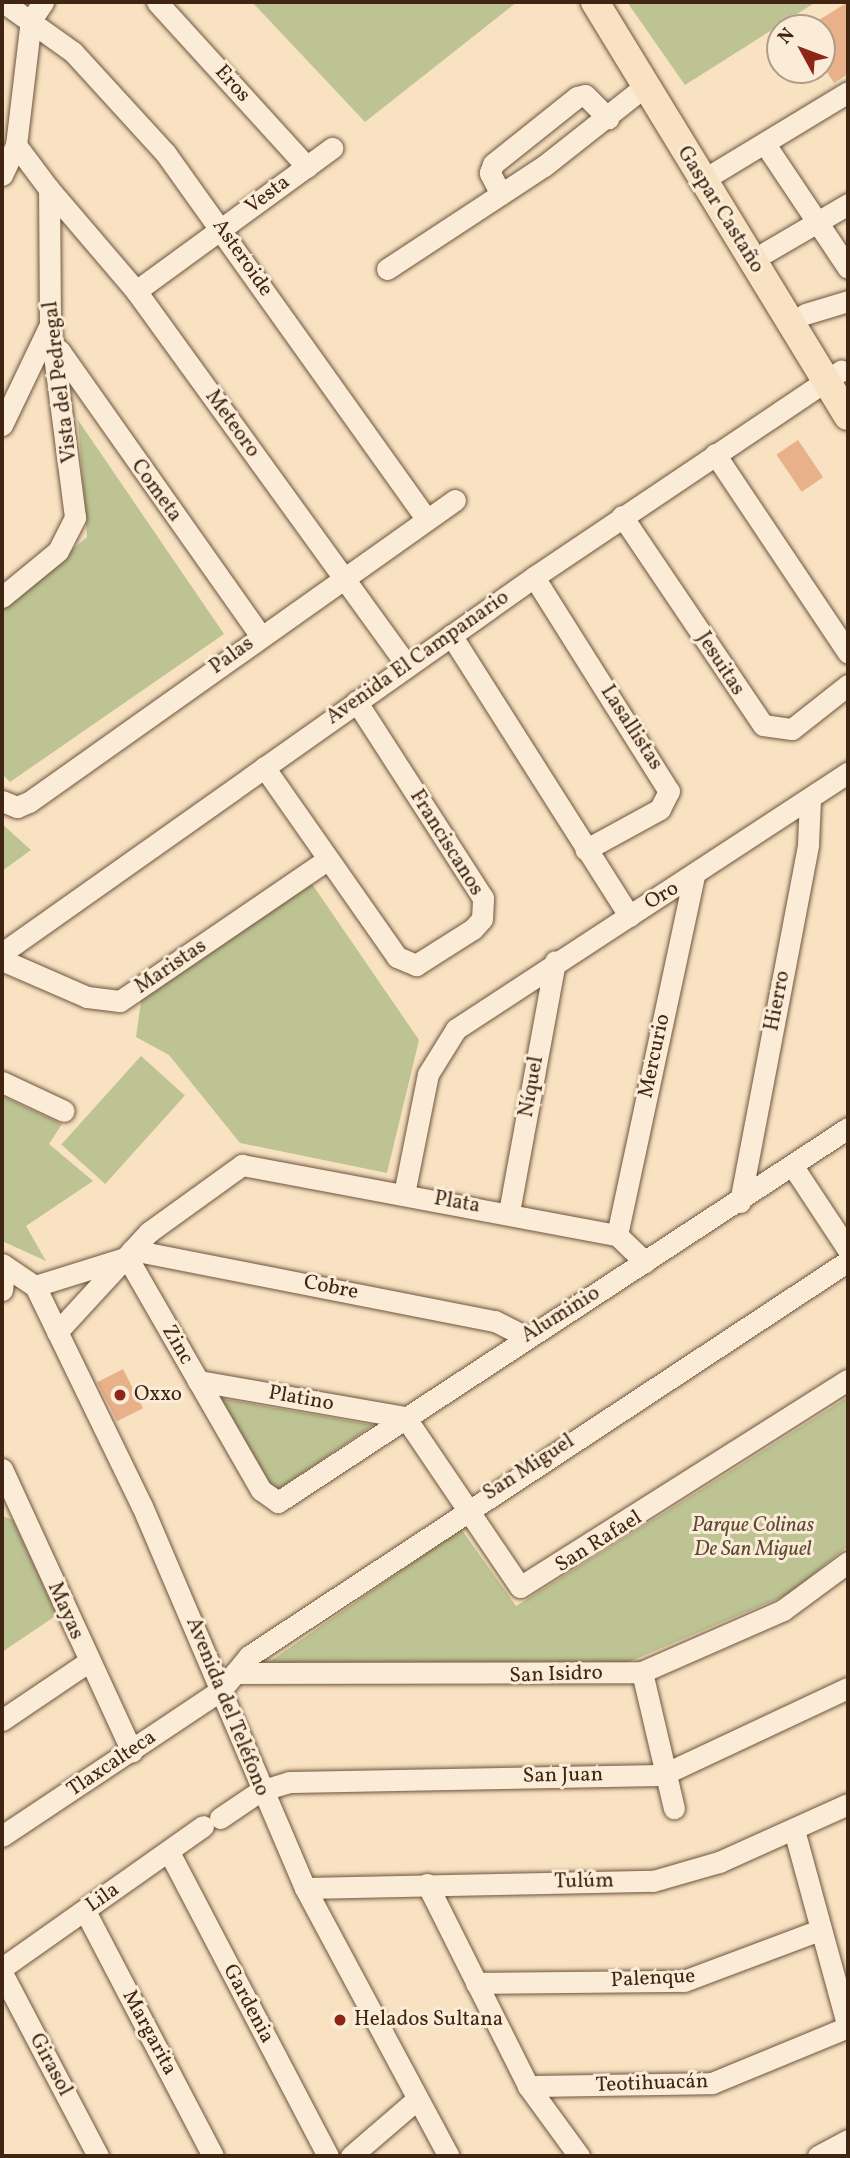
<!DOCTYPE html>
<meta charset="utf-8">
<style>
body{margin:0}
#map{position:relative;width:850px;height:2158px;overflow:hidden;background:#f8e2c1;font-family:Vollkorn,serif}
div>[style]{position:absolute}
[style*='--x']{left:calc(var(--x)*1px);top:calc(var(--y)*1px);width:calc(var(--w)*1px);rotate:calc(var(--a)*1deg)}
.green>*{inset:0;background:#bdc393;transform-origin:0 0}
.building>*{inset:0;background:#e8b18a;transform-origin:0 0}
.roads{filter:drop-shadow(0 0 2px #6f543e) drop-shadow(0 0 2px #6f543e)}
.minor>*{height:21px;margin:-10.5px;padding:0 10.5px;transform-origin:10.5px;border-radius:10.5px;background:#faecd7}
.major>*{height:28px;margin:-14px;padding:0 14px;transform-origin:14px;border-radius:14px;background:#f8e2c1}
.dots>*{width:19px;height:19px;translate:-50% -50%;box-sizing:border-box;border:4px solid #faecd7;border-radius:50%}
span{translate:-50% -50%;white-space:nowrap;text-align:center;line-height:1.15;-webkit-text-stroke:6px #faecd7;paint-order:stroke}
.street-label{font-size:21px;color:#412513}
.poi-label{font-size:21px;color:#412513}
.left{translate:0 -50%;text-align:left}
.park-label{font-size:21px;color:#604c33;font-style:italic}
.frame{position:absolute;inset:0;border:4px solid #412513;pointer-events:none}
.north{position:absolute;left:766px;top:14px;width:70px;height:70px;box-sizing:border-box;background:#faecd7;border:2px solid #b09c89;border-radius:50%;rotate:311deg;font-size:19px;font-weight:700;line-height:28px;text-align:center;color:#412513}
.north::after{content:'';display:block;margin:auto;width:24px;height:32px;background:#8f2418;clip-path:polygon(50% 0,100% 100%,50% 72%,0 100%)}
</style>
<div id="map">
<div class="green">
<div style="clip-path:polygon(252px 2px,517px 2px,365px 122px)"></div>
<div style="clip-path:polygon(627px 2px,816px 2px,685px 85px)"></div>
<div style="clip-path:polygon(78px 420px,224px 634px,10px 782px,2px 774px,2px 610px,87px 537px)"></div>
<div style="clip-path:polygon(2px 824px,31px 850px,2px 871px)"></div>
<div style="clip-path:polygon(310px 881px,419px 1040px,387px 1173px,240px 1143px,169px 1055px,136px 1037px,142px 995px)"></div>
<div style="left:141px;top:1056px;width:59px;height:119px;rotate:42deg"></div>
<div style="clip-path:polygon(2px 1096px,62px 1124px,49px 1144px,93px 1181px,26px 1226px,46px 1261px,2px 1241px)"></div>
<div style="clip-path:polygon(848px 1397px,848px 1546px,789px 1594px,624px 1664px,262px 1667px,461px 1529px,516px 1606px)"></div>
<div style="clip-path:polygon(219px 1398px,373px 1425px,275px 1492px)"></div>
<div style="clip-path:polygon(2px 1516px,13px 1520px,57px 1615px,2px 1652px)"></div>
</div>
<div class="building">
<div style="clip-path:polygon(848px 2px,848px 74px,834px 83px,822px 64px,822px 28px,806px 28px)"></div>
<div style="left:798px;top:440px;width:45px;height:26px;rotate:56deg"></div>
<div style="left:123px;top:1369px;width:44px;height:29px;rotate:63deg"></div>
</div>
<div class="roads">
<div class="minor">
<div style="--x:3;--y:2;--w:86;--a:35.5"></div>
<div style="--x:73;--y:52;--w:138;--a:47.6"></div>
<div style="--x:166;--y:154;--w:447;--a:54.5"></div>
<div style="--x:157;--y:2;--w:223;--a:47.7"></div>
<div style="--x:765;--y:144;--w:149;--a:56.2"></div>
<div style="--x:716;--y:172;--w:154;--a:-31.2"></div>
<div style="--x:2;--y:175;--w:33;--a:-65"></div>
<div style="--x:16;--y:145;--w:126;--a:-83.2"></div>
<div style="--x:31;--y:20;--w:22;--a:-56"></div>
<div style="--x:49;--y:189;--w:134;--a:49.5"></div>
<div style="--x:136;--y:291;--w:463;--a:54.1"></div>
<div style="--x:501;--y:194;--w:24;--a:-118"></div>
<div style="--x:490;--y:173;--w:9;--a:-72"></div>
<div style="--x:493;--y:164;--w:107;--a:-38.6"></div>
<div style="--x:577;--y:97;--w:8;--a:-14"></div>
<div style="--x:585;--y:95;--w:33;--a:45"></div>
<div style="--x:766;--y:252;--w:95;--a:-30.3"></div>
<div style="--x:387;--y:269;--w:188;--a:-33.3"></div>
<div style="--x:544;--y:166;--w:127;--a:-38.3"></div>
<div style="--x:136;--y:291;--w:243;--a:-36.1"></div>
<div style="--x:805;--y:314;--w:45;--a:-16.8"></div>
<div style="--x:59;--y:350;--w:349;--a:54.8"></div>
<div style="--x:2;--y:425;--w:111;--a:-64.4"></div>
<div style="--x:715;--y:454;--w:239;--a:56.2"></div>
<div style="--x:622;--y:516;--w:252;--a:56"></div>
<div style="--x:763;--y:725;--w:29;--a:8"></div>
<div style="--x:792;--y:729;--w:71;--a:-38.2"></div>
<div style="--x:534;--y:577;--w:253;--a:57.8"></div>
<div style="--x:669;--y:791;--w:20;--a:117"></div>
<div style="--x:660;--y:809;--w:85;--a:151.3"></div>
<div style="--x:2;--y:597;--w:72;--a:-39.4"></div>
<div style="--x:58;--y:551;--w:38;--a:-63"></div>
<div style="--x:75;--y:517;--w:194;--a:-97.4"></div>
<div style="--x:50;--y:325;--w:136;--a:-90.4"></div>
<div style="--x:49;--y:189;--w:55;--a:-126.9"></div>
<div style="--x:451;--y:635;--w:333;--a:57.6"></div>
<div style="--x:264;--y:767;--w:232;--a:55"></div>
<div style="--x:397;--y:957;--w:21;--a:23"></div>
<div style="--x:416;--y:965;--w:67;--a:-32.3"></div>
<div style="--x:473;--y:929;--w:13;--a:-48"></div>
<div style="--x:482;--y:919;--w:21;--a:-87"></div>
<div style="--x:483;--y:898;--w:234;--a:-122.8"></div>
<div style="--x:2;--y:801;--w:16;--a:22"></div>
<div style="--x:17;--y:807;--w:13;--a:-23"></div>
<div style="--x:29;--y:802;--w:522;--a:-35.33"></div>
<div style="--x:2;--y:953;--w:651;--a:-35.25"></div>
<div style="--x:534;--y:577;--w:370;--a:-33.9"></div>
<div style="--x:2;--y:960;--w:93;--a:23.5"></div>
<div style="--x:87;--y:997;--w:33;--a:7"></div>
<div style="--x:120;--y:1001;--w:250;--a:-34.3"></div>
<div style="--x:2;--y:1082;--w:68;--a:25.1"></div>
<div style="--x:794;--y:1168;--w:98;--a:56.6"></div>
<div style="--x:404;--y:1194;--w:122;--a:-78.7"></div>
<div style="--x:428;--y:1074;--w:53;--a:-58.1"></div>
<div style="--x:456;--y:1029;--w:469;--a:-33.2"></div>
<div style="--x:740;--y:1202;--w:364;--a:-79.2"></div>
<div style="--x:808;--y:844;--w:44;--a:-87.4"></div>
<div style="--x:509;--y:1212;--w:255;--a:-79.6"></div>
<div style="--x:617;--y:1235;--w:366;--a:-77.9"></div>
<div style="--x:132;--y:1250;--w:370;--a:11.1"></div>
<div style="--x:495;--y:1321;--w:36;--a:27"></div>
<div style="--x:127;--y:1257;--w:269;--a:60.1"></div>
<div style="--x:261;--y:1490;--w:21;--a:35"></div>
<div style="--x:278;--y:1502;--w:682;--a:-33.27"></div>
<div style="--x:2;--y:1264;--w:40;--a:34"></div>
<div style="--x:35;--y:1286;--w:245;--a:64.1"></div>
<div style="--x:142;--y:1506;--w:415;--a:66.9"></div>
<div style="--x:305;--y:1888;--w:304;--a:61.8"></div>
<div style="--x:35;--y:1286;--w:94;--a:-17.3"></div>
<div style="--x:2;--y:1290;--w:24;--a:-83"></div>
<div style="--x:57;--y:1332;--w:136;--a:-47.4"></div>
<div style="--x:149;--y:1232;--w:115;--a:-35.8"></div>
<div style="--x:242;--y:1165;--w:381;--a:10.6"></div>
<div style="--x:617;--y:1235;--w:39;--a:44"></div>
<div style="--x:198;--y:1381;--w:210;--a:9.9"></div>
<div style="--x:405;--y:1417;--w:205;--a:55.9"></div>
<div style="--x:520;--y:1587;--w:388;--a:-32.3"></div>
<div style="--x:2;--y:1469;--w:311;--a:65.3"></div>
<div style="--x:642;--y:1672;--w:140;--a:76.8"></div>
<div style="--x:235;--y:1673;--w:407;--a:-0.1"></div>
<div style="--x:642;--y:1672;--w:154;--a:-23.7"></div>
<div style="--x:783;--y:1610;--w:81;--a:-36.4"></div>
<div style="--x:2;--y:1720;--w:104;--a:-34"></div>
<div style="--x:220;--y:1818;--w:48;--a:-34"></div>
<div style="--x:260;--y:1791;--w:30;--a:-17"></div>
<div style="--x:289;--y:1782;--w:373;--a:-1.1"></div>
<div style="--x:662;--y:1775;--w:205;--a:-25.1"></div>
<div style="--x:794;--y:1830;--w:205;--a:74.7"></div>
<div style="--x:2;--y:1836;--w:263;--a:-33.7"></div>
<div style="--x:221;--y:1690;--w:44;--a:-50.5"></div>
<div style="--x:249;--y:1656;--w:718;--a:-33.4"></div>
<div style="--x:169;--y:1852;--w:343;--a:62.4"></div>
<div style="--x:427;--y:1884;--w:226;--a:63.4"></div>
<div style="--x:528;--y:2086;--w:87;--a:53.9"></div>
<div style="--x:305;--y:1888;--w:348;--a:-1.2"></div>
<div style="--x:653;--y:1881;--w:69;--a:-16.1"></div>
<div style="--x:719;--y:1862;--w:141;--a:-24.2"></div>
<div style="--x:85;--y:1911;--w:276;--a:62.4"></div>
<div style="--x:2;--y:1968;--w:246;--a:-35.2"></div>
<div style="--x:2;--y:1973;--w:207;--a:62.3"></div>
<div style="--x:476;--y:1983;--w:208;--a:-0.6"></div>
<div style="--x:684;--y:1981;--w:145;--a:-20.6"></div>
<div style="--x:528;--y:2086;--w:184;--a:-0.9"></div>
<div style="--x:712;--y:2083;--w:147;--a:-22.4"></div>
<div style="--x:351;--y:2156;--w:86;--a:-40.7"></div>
<div style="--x:818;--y:2156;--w:34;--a:-28"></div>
</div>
<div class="major">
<div style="--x:595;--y:2;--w:485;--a:58.6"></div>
</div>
</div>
<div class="dots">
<div style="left:120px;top:1395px;background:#8f2418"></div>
<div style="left:340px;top:2020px;background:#8f2418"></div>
</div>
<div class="street-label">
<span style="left:232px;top:84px;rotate:48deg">Eros</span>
<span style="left:268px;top:195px;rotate:-37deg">Vesta</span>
<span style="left:720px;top:210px;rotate:58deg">Gaspar Castaño</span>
<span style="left:242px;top:258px;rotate:55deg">Asteroide</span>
<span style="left:61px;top:382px;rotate:-97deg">Vista del Pedregal</span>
<span style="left:232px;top:424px;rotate:54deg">Meteoro</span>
<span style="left:156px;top:491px;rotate:54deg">Cometa</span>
<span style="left:232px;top:656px;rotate:-36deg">Palas</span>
<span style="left:418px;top:658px;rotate:-35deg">Avenida El Campanario</span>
<span style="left:720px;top:664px;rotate:57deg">Jesuitas</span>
<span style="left:631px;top:728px;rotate:57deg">Lasallistas</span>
<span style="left:446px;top:843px;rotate:58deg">Franciscanos</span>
<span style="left:662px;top:896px;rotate:-31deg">Oro</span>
<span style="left:171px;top:967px;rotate:-34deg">Maristas</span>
<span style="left:778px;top:1001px;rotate:-79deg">Hierro</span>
<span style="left:655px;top:1056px;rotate:-78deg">Mercurio</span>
<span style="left:532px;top:1087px;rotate:-80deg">Níquel</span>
<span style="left:457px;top:1203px;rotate:10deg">Plata</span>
<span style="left:331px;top:1288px;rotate:11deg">Cobre</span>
<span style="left:561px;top:1315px;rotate:-32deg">Aluminio</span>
<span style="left:177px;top:1345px;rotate:60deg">Zinc</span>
<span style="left:301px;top:1399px;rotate:10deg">Platino</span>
<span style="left:529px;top:1468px;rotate:-33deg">San Miguel</span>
<span style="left:599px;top:1542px;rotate:-32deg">San Rafael</span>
<span style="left:65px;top:1611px;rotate:66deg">Mayas</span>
<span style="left:556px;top:1675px;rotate:-2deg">San Isidro</span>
<span style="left:227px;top:1707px;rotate:68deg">Avenida del Teléfono</span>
<span style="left:112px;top:1764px;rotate:-34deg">Tlaxcalteca</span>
<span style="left:563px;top:1776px;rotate:-1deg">San Juan</span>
<span style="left:584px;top:1882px;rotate:-1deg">Tulúm</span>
<span style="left:103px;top:1898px;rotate:-35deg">Lila</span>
<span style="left:653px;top:1979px;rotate:-3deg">Palenque</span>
<span style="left:248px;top:2004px;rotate:62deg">Gardenia</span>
<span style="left:149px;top:2033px;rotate:62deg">Margarita</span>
<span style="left:50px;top:2065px;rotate:62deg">Girasol</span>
<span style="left:652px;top:2084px;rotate:-2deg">Teotihuacán</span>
</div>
<div class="poi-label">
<span class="left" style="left:134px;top:1395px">Oxxo</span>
<span class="left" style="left:354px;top:2020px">Helados Sultana</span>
</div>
<div class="park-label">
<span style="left:753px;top:1538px">Parque Colinas<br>De San Miguel</span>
</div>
<div class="frame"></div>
<div class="north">N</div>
</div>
